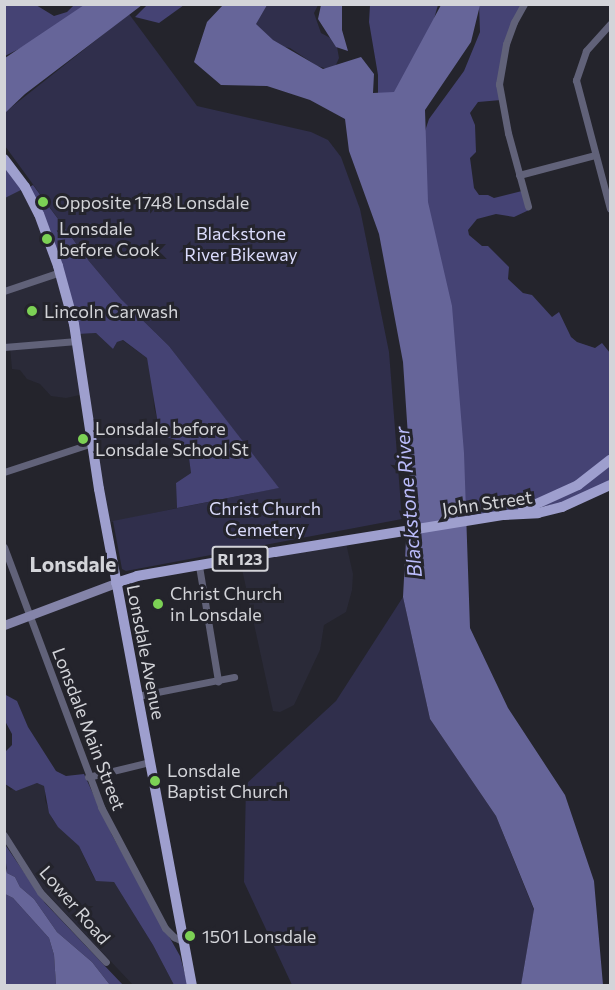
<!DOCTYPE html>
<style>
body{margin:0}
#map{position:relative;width:615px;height:990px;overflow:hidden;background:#24242c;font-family:Commissioner,sans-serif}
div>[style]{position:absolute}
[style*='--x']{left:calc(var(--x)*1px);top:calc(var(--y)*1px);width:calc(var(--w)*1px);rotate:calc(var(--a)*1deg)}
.built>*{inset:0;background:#2a2a38}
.green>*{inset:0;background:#302f4c}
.forest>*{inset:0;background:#454374}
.water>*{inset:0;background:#666599}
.minor>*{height:7px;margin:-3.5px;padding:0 3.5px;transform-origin:3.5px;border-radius:3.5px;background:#616279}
.secondary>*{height:9px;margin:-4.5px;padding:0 4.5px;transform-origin:4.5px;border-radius:4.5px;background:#8484a9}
.primary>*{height:10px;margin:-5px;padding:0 5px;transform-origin:5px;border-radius:5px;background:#9e9fce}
.dots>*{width:16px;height:16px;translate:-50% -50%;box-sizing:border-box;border:3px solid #24242c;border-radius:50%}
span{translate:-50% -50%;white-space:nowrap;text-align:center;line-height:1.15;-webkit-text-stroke:6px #24242c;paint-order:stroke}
.shield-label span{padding:2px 4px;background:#24242c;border:2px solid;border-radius:4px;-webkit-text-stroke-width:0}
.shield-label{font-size:16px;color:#d3d4d9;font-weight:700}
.poi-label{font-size:18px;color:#d3d4d9}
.left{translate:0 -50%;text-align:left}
.park-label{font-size:18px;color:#dadbfb}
.street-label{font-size:18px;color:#d3d4d9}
.water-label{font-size:20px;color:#bbbcfb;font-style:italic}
.quarter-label{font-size:21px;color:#d3d4d9;font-weight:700}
.frame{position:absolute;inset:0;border:6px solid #d3d4d9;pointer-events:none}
</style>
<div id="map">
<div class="built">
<div style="clip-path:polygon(25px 188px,78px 334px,96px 333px,113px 349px,117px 342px,122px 340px,147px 358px,153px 386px,154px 408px,163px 436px,176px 440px,185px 448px,189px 458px,191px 473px,176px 483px,177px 508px,108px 523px,84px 394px,66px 398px,51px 396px,40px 384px,27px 379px,20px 370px,12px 369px,10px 348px,5px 346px,5px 198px)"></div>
<div style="clip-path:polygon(346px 543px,353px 574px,352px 590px,346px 612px,324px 625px,320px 650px,294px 705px,280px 712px,273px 711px,240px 560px)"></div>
<div style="clip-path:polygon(37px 783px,45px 786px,45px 800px,53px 820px,79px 846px,94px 878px,114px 882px,153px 945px,174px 985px,133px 985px,37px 883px,5px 829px,5px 784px,10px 790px)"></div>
</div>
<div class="green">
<div style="clip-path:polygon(266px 5px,318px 5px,314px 13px,321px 33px,336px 41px,339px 58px,335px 67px,331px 70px,317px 66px,290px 48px,268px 44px,254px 25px)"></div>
<div style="clip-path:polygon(129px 14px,197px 106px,311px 132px,328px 140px,341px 157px,360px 209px,389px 352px,402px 519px,126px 571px,122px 569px,113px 521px,278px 488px,169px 346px,121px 299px,89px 261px,5px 146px,4px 113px)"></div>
<div style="clip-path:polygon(403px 597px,430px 719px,496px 816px,534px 910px,521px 985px,292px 985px,244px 882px,246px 784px,336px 701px)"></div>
</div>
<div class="forest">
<div style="clip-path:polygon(36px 5px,54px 16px,67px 12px,74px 5px,89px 5px,50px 33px,5px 56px,5px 6px)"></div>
<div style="clip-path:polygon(147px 5px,147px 4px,184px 5px,159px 23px,135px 17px)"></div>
<div style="clip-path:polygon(370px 5px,438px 5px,427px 43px,394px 95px,378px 105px,378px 75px,369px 22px)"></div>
<div style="clip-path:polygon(479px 5px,526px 5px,518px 16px,502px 59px,501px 100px,478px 102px,470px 113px,475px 125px,476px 152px,470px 158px,474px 188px,479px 195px,488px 195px,494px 198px,522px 191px,529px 210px,514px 217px,496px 214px,477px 219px,468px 230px,469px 235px,482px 246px,488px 246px,509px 267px,508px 279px,523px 293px,532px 295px,552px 317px,559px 312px,571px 337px,577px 342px,595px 348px,602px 343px,610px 353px,610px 484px,579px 499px,466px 523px,419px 178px,425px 131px,429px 119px,464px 71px,480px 32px)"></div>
<div style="clip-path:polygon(4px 157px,25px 188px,5px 198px,4px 198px)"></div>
<div style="clip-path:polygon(33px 185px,89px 261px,121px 299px,169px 346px,279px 488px,177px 508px,176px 483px,191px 473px,189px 458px,185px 448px,176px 440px,163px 436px,158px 424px,147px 358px,123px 340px,117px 342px,113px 349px,96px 333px,78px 334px,26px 189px)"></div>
<div style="clip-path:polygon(4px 694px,17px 701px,28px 727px,56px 771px,66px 776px,84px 774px,112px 835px,180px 956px,188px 985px,174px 985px,153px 945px,114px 882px,96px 881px,79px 846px,58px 827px,49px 813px,44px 786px,37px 783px,16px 791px,5px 784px,5px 752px,12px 745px,12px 734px,5px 721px)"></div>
<div style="clip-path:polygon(4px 843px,45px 903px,123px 985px,110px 985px,92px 962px,57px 932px,34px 899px,20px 887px,15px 877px,7px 873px)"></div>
<div style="clip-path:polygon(5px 894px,13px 898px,49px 938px,54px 955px,56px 985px,5px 986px)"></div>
</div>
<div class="water">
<div style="clip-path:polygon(84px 5px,142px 5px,25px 94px,5px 113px,5px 58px)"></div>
<div style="clip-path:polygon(223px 5px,267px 5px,256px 24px,273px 40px,323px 69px,361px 57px,374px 74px,373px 93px,394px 92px,441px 5px,480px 5px,471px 42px,425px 110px,428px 202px,452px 306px,464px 453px,470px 628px,508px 708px,565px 795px,594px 881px,603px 985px,521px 985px,534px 909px,496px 816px,430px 719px,403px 597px,410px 466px,403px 362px,379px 234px,349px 151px,345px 119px,310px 100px,267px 86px,221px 85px,194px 62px,207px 22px)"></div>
<div style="clip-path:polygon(321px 5px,342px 5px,342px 30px,348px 51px,336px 47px,318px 19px)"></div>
<div style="clip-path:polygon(5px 863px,7px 873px,15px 877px,20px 887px,34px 899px,57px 932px,92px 962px,110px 985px,56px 985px,54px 955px,49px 938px,13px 898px,5px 894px)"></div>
</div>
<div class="minor">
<div style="--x:524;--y:4;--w:21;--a:119"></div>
<div style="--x:514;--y:22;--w:23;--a:110"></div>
<div style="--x:506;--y:44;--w:41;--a:99.9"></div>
<div style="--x:499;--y:84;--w:50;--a:79.6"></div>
<div style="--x:508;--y:133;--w:76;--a:74.7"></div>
<div style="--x:610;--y:24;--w:36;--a:132"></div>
<div style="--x:586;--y:51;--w:31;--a:109"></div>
<div style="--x:576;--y:80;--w:133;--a:75.2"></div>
<div style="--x:519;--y:175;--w:79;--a:-14.7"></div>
<div style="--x:4;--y:291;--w:59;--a:-18.7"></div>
<div style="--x:4;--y:347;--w:73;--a:-4.7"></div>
<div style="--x:4;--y:472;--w:93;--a:-18.2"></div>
<div style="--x:4;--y:547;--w:278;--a:69.5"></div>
<div style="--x:101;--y:807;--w:137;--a:62.1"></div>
<div style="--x:165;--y:928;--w:13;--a:45"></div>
<div style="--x:174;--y:937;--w:9;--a:27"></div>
<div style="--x:199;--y:566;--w:117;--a:80.6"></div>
<div style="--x:137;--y:696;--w:99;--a:-11.1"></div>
<div style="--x:88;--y:777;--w:64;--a:-13.6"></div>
<div style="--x:4;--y:835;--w:67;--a:57.7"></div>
<div style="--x:40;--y:892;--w:96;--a:46.7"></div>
</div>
<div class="secondary">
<div style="--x:4;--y:625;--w:120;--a:-20.6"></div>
</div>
<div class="primary">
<div style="--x:4;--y:159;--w:35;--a:53"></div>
<div style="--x:25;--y:187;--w:30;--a:63"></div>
<div style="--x:39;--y:214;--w:55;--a:69.9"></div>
<div style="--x:58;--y:266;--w:60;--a:74.6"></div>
<div style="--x:74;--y:324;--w:167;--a:81.4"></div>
<div style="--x:99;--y:489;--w:506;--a:79.4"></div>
<div style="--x:523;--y:510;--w:60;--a:-24.4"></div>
<div style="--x:578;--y:485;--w:41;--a:-38"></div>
<div style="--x:116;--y:583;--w:22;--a:-18"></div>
<div style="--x:137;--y:576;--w:140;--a:-9.9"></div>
<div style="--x:275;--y:552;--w:232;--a:-9.2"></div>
<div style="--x:504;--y:515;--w:34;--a:-3"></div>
<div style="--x:538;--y:513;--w:25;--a:-14"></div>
<div style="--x:562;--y:507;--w:53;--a:-24.6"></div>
</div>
<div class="dots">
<div style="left:43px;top:202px;background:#7cd155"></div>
<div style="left:47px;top:239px;background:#7cd155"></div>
<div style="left:32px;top:311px;background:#7cd155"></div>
<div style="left:83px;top:439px;background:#7cd155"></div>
<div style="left:158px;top:604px;background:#7cd155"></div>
<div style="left:155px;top:781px;background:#7cd155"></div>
<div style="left:190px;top:936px;background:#7cd155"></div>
</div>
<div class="shield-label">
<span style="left:240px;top:559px">RI 123</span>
</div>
<div class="poi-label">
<span class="left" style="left:55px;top:202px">Opposite 1748 Lonsdale</span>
<span class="left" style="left:59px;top:239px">Lonsdale<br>before Cook</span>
<span class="left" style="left:44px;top:311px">Lincoln Carwash</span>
<span class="left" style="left:95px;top:439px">Lonsdale before<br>Lonsdale School St</span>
<span class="left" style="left:170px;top:604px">Christ Church<br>in Lonsdale</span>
<span class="left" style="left:167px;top:781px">Lonsdale<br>Baptist Church</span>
<span class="left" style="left:202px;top:936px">1501 Lonsdale</span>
</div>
<div class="park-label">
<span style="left:241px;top:244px">Blackstone<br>River Bikeway</span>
<span style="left:265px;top:519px">Christ Church<br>Cemetery</span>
</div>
<div class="street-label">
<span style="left:487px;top:503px;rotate:-8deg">John Street</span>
<span style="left:146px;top:652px;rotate:79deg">Lonsdale Avenue</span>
<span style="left:89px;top:729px;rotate:69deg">Lonsdale Main Street</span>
<span style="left:75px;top:905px;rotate:49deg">Lower Road</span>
</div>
<div class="water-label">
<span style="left:408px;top:502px;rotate:-95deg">Blackstone River</span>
</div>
<div class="quarter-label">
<span style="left:73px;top:564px">Lonsdale</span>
</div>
<div class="frame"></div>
</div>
